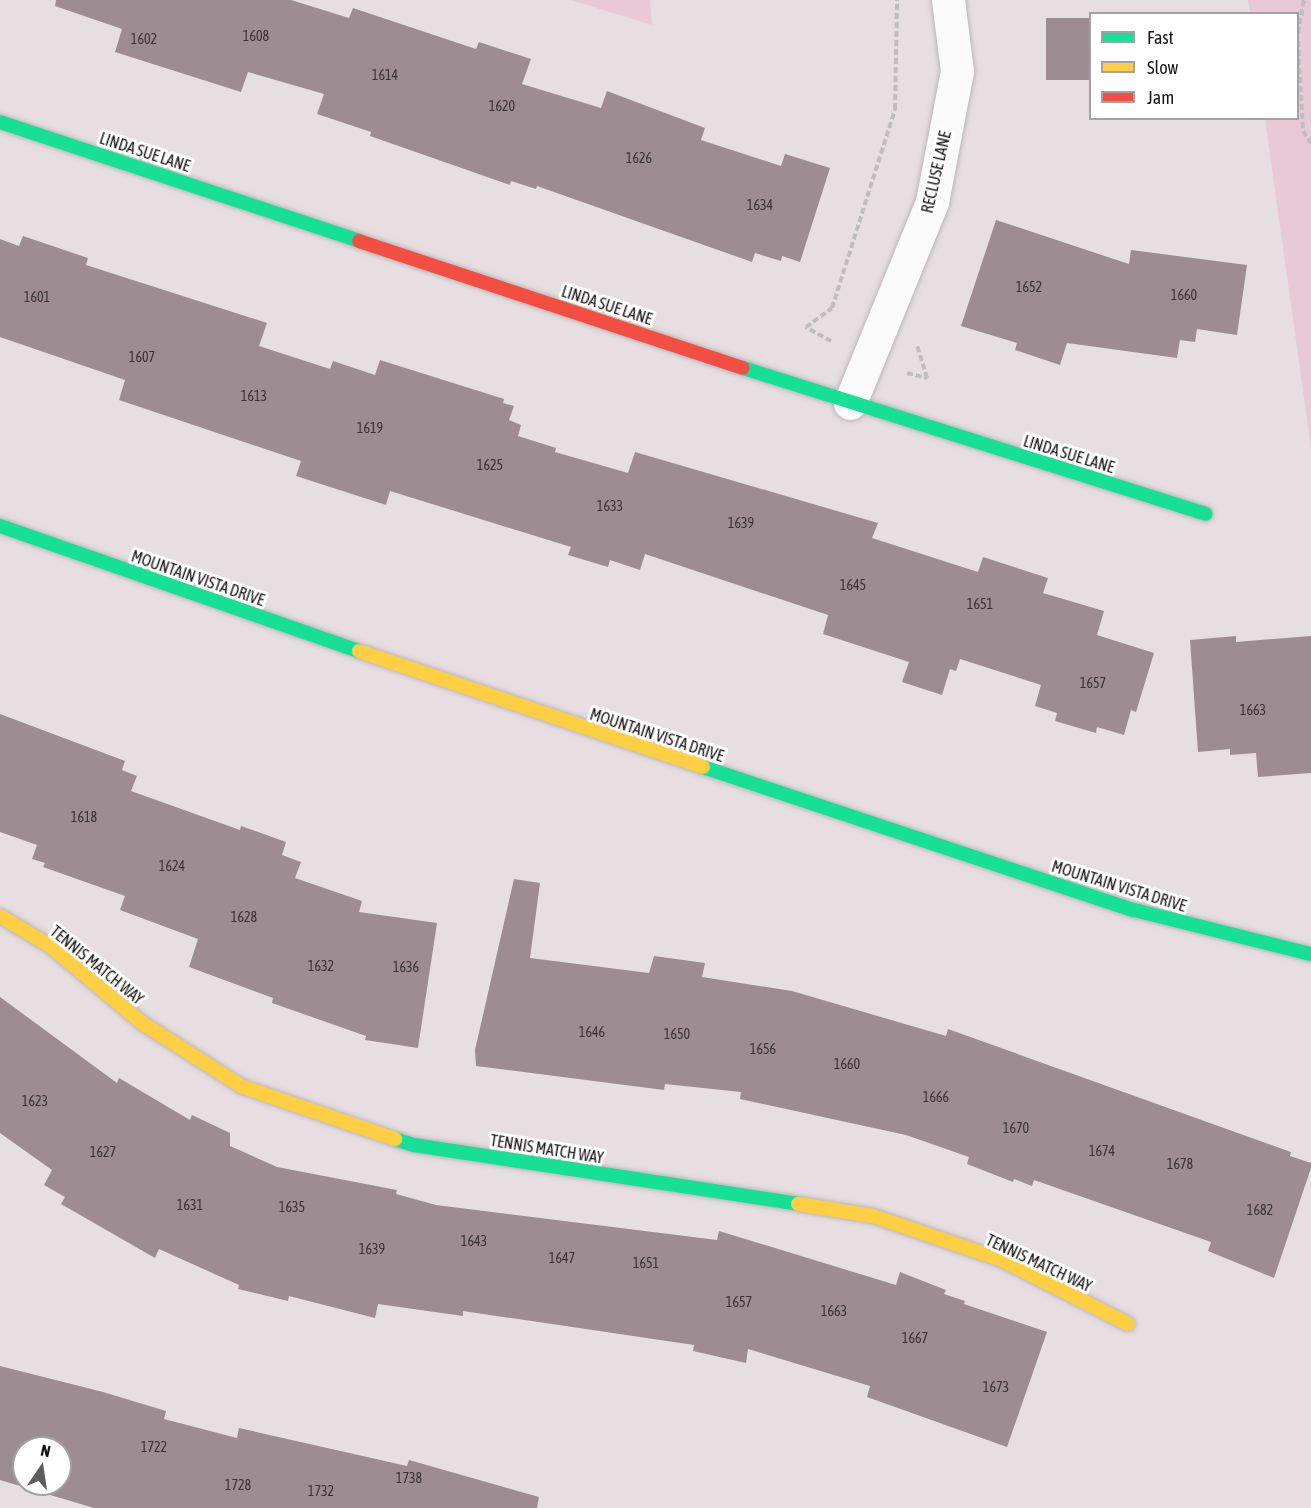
<!DOCTYPE html>
<style>
body{margin:0}
#map{position:relative;width:1311px;height:1508px;overflow:hidden;background:#e6dee1;font-family:"Asap Condensed",sans-serif}
div>[style]{position:absolute}
[style*='--x']{left:calc(var(--x)*1px);top:calc(var(--y)*1px);width:calc(var(--w)*1px);rotate:calc(var(--a)*1deg)}
.green>*{inset:0;background:#e9c9d5}
.building>*{inset:0;background:#9d8d93;transform-origin:0 0}
.path>*{height:4px;margin-top:-2px;transform-origin:0;background:repeating-linear-gradient(90deg,#c0bdbf 0 6px,transparent 0 9px)}
.roads{filter:drop-shadow(0 0 2px #bdb6b9) drop-shadow(0 0 2px #bdb6b9)}
.street>*{height:33px;margin:-16.5px;padding:0 16.5px;transform-origin:16.5px;border-radius:16.5px;background:#fbfafa}
.fast>*{height:14px;margin:-7px;padding:0 7px;transform-origin:7px;border-radius:7px;background:#16e098}
.slow>*{height:14px;margin:-7px;padding:0 7px;transform-origin:7px;border-radius:7px;background:#ffcf43}
.jam>*{height:14px;margin:-7px;padding:0 7px;transform-origin:7px;border-radius:7px;background:#f24e42}
span{translate:-50% -50%;white-space:nowrap;text-align:center;line-height:1.15;-webkit-text-stroke:6px #fff;paint-order:stroke}
.number-label{font-size:14px;color:#3a3235}
.number-label span{-webkit-text-stroke-width:0}
.street-label{font-size:16px;color:#191416}
.legend{position:absolute;left:1089px;top:12px;width:210px;height:108px;box-sizing:border-box;background:#fff;border:2px solid #a3a1a2;margin:0;padding:8px 10px;list-style:none;font-size:18px;color:#191416}
.legend li{display:flex;align-items:center;gap:12px;height:30px}
.legend b{width:30px;border:2px solid #a3a1a2}
.north{position:absolute;left:12px;top:1436px;width:60px;height:60px;box-sizing:border-box;background:#fff;border:2px solid #a3a1a2;border-radius:50%;rotate:13deg;font-size:16px;font-weight:700;line-height:24px;text-align:center;color:#191416}
.north::after{content:'';display:block;margin:auto;width:21px;height:27px;background:#615b5d;clip-path:polygon(50% 0,100% 100%,50% 72%,0 100%)}
</style>
<div id="map">
<div class="green">
<div style="clip-path:polygon(571px 0,650px 0,652px 25px)"></div>
<div style="clip-path:polygon(1248px 0,1311px 0,1311px 448px,1265px 119px,1298px 118px,1298px 14px,1250px 13px)"></div>
</div>
<div class="building">
<div style="clip-path:polygon(56px 0,291px 0,349px 18px,353px 8px,476px 49px,479px 42px,531px 59px,522px 84px,601px 108px,607px 91px,705px 128px,701px 140px,781px 166px,785px 154px,830px 168px,800px 262px,782px 256px,781px 261px,755px 253px,752px 262px,537px 186px,536px 189px,511px 181px,510px 185px,370px 136px,371px 132px,317px 114px,324px 94px,248px 72px,241px 92px,115px 52px,122px 29px,55px 6px)"></div>
<div style="left:1090px;top:18px;width:62px;height:44px;rotate:90deg"></div>
<div style="clip-path:polygon(996px 220px,1129px 264px,1131px 250px,1247px 265px,1237px 335px,1197px 329px,1195px 342px,1180px 340px,1177px 358px,1067px 343px,1060px 365px,1015px 350px,1017px 343px,961px 326px)"></div>
<div style="clip-path:polygon(23px 236px,88px 258px,86px 265px,267px 323px,259px 346px,330px 369px,333px 361px,375px 375px,380px 360px,504px 399px,503px 403px,514px 406px,509px 420px,521px 425px,518px 436px,556px 448px,555px 452px,628px 473px,635px 452px,878px 523px,872px 538px,978px 572px,983px 557px,1048px 578px,1043px 593px,1104px 611px,1097px 635px,1154px 653px,1136px 712px,1131px 710px,1124px 735px,1097px 727px,1096px 733px,1055px 721px,1057px 713px,1035px 706px,1041px 685px,960px 659px,956px 671px,950px 669px,942px 695px,902px 682px,909px 662px,823px 634px,828px 615px,645px 554px,640px 570px,610px 560px,608px 567px,568px 555px,571px 547px,390px 491px,386px 505px,296px 476px,301px 461px,119px 400px,125px 380px,0 337px,0 239px,19px 246px)"></div>
<div style="clip-path:polygon(1236px 636px,1236px 642px,1311px 636px,1311px 773px,1258px 777px,1256px 753px,1230px 755px,1230px 749px,1198px 752px,1190px 640px)"></div>
<div style="clip-path:polygon(0 714px,125px 761px,122px 770px,137px 776px,131px 791px,240px 830px,241px 826px,286px 842px,282px 855px,301px 862px,295px 878px,362px 901px,359px 912px,437px 923px,418px 1048px,365px 1040px,366px 1036px,272px 1003px,273px 998px,189px 967px,198px 939px,120px 910px,125px 896px,43px 867px,45px 863px,32px 859px,37px 845px,0 832px)"></div>
<div style="clip-path:polygon(514px 879px,540px 883px,530px 958px,649px 973px,654px 956px,705px 963px,702px 977px,792px 991px,946px 1036px,948px 1029px,1291px 1152px,1290px 1156px,1311px 1163px,1311px 1168px,1274px 1278px,1208px 1251px,1211px 1242px,1034px 1180px,1032px 1186px,1014px 1179px,1013px 1182px,967px 1164px,969px 1157px,906px 1135px,740px 1099px,741px 1092px,665px 1084px,664px 1090px,476px 1066px,475px 1050px)"></div>
<div style="clip-path:polygon(0 997px,117px 1083px,119px 1078px,190px 1120px,192px 1115px,230px 1133px,230px 1146px,277px 1167px,397px 1190px,396px 1194px,436px 1205px,717px 1240px,719px 1231px,896px 1285px,900px 1272px,946px 1290px,944px 1294px,965px 1301px,964px 1304px,1047px 1332px,1007px 1447px,867px 1397px,870px 1386px,748px 1349px,746px 1363px,693px 1351px,694px 1345px,463px 1311px,463px 1316px,378px 1304px,375px 1318px,289px 1296px,288px 1301px,238px 1289px,239px 1285px,159px 1249px,155px 1258px,61px 1204px,65px 1197px,44px 1185px,52px 1170px,0 1133px)"></div>
<div style="clip-path:polygon(evenodd,0 1366px,103px 1392px,166px 1411px,164px 1419px,237px 1438px,239px 1428px,407px 1466px,409px 1460px,539px 1497px,537px 1508px,94px 1508px,0 1480px,0 1366px,24px 1448px,60px 1448px,60px 1484px,24px 1484px,24px 1448px)"></div>
</div>
<div class="path">
<div style="--x:1298;--y:33;--w:34;--a:-80"></div>
<div style="--x:1298;--y:41;--w:90;--a:86.8"></div>
<div style="--x:1303;--y:131;--w:14;--a:56"></div>
<div style="--x:831;--y:341;--w:29;--a:-151"></div>
<div style="--x:806;--y:327;--w:32;--a:-36"></div>
<div style="--x:832;--y:308;--w:209;--a:-72.4"></div>
<div style="--x:895;--y:109;--w:109;--a:-88.9"></div>
<div style="--x:907;--y:373;--w:21;--a:14"></div>
<div style="--x:927;--y:378;--w:34;--a:-107"></div>
</div>
<div class="roads">
<div class="street">
<div style="--x:850;--y:403;--w:217;--a:-67.8"></div>
<div style="--x:932;--y:202;--w:133;--a:-79.2"></div>
<div style="--x:957;--y:71;--w:72;--a:-97.2"></div>
</div>
<div class="fast">
<div style="--x:0;--y:122;--w:378;--a:18.3"></div>
<div style="--x:743;--y:368;--w:485;--a:17.5"></div>
<div style="--x:0;--y:526;--w:380;--a:19.2"></div>
<div style="--x:703;--y:767;--w:454;--a:18.4"></div>
<div style="--x:1134;--y:910;--w:182;--a:14"></div>
<div style="--x:395;--y:1139;--w:20;--a:18"></div>
<div style="--x:414;--y:1145;--w:389;--a:8.7"></div>
</div>
<div class="slow">
<div style="--x:359;--y:651;--w:363;--a:18.6"></div>
<div style="--x:0;--y:916;--w:58;--a:31"></div>
<div style="--x:50;--y:946;--w:120;--a:39.9"></div>
<div style="--x:142;--y:1023;--w:120;--a:32.4"></div>
<div style="--x:243;--y:1087;--w:161;--a:18.9"></div>
<div style="--x:798;--y:1204;--w:76;--a:9.1"></div>
<div style="--x:873;--y:1216;--w:136;--a:18.8"></div>
<div style="--x:1002;--y:1260;--w:141;--a:26.9"></div>
</div>
<div class="jam">
<div style="--x:359;--y:241;--w:404;--a:18.3"></div>
</div>
</div>
<div class="number-label">
<span style="left:256px;top:36px">1608</span>
<span style="left:144px;top:39px">1602</span>
<span style="left:385px;top:75px">1614</span>
<span style="left:502px;top:106px">1620</span>
<span style="left:639px;top:158px">1626</span>
<span style="left:760px;top:205px">1634</span>
<span style="left:1029px;top:287px">1652</span>
<span style="left:1184px;top:295px">1660</span>
<span style="left:37px;top:297px">1601</span>
<span style="left:142px;top:357px">1607</span>
<span style="left:254px;top:396px">1613</span>
<span style="left:370px;top:428px">1619</span>
<span style="left:490px;top:465px">1625</span>
<span style="left:610px;top:506px">1633</span>
<span style="left:741px;top:523px">1639</span>
<span style="left:853px;top:585px">1645</span>
<span style="left:980px;top:604px">1651</span>
<span style="left:1093px;top:683px">1657</span>
<span style="left:1253px;top:710px">1663</span>
<span style="left:84px;top:817px">1618</span>
<span style="left:172px;top:866px">1624</span>
<span style="left:244px;top:917px">1628</span>
<span style="left:321px;top:966px">1632</span>
<span style="left:406px;top:967px">1636</span>
<span style="left:592px;top:1032px">1646</span>
<span style="left:677px;top:1034px">1650</span>
<span style="left:763px;top:1049px">1656</span>
<span style="left:847px;top:1064px">1660</span>
<span style="left:936px;top:1097px">1666</span>
<span style="left:35px;top:1101px">1623</span>
<span style="left:1016px;top:1128px">1670</span>
<span style="left:1102px;top:1151px">1674</span>
<span style="left:103px;top:1152px">1627</span>
<span style="left:1180px;top:1164px">1678</span>
<span style="left:190px;top:1205px">1631</span>
<span style="left:292px;top:1207px">1635</span>
<span style="left:1260px;top:1210px">1682</span>
<span style="left:474px;top:1241px">1643</span>
<span style="left:372px;top:1249px">1639</span>
<span style="left:562px;top:1258px">1647</span>
<span style="left:646px;top:1263px">1651</span>
<span style="left:739px;top:1302px">1657</span>
<span style="left:834px;top:1311px">1663</span>
<span style="left:915px;top:1338px">1667</span>
<span style="left:996px;top:1387px">1673</span>
<span style="left:154px;top:1447px">1722</span>
<span style="left:409px;top:1478px">1738</span>
<span style="left:238px;top:1485px">1728</span>
<span style="left:321px;top:1491px">1732</span>
</div>
<div class="street-label">
<span style="left:145px;top:152px;rotate:18deg">LINDA SUE LANE</span>
<span style="left:936px;top:172px;rotate:-77deg">RECLUSE LANE</span>
<span style="left:607px;top:305px;rotate:18deg">LINDA SUE LANE</span>
<span style="left:1069px;top:454px;rotate:17deg">LINDA SUE LANE</span>
<span style="left:198px;top:578px;rotate:19deg">MOUNTAIN VISTA DRIVE</span>
<span style="left:657px;top:735px;rotate:18deg">MOUNTAIN VISTA DRIVE</span>
<span style="left:1119px;top:886px;rotate:17deg">MOUNTAIN VISTA DRIVE</span>
<span style="left:97px;top:965px;rotate:39deg">TENNIS MATCH WAY</span>
<span style="left:547px;top:1149px;rotate:9deg">TENNIS MATCH WAY</span>
<span style="left:1039px;top:1263px;rotate:25deg">TENNIS MATCH WAY</span>
</div>
<ul class="legend">
<li><b style="height:8px;background:#16e098"></b>Fast</li>
<li><b style="height:8px;background:#ffcf43"></b>Slow</li>
<li><b style="height:8px;background:#f24e42"></b>Jam</li>
</ul>
<div class="north">N</div>
</div>
